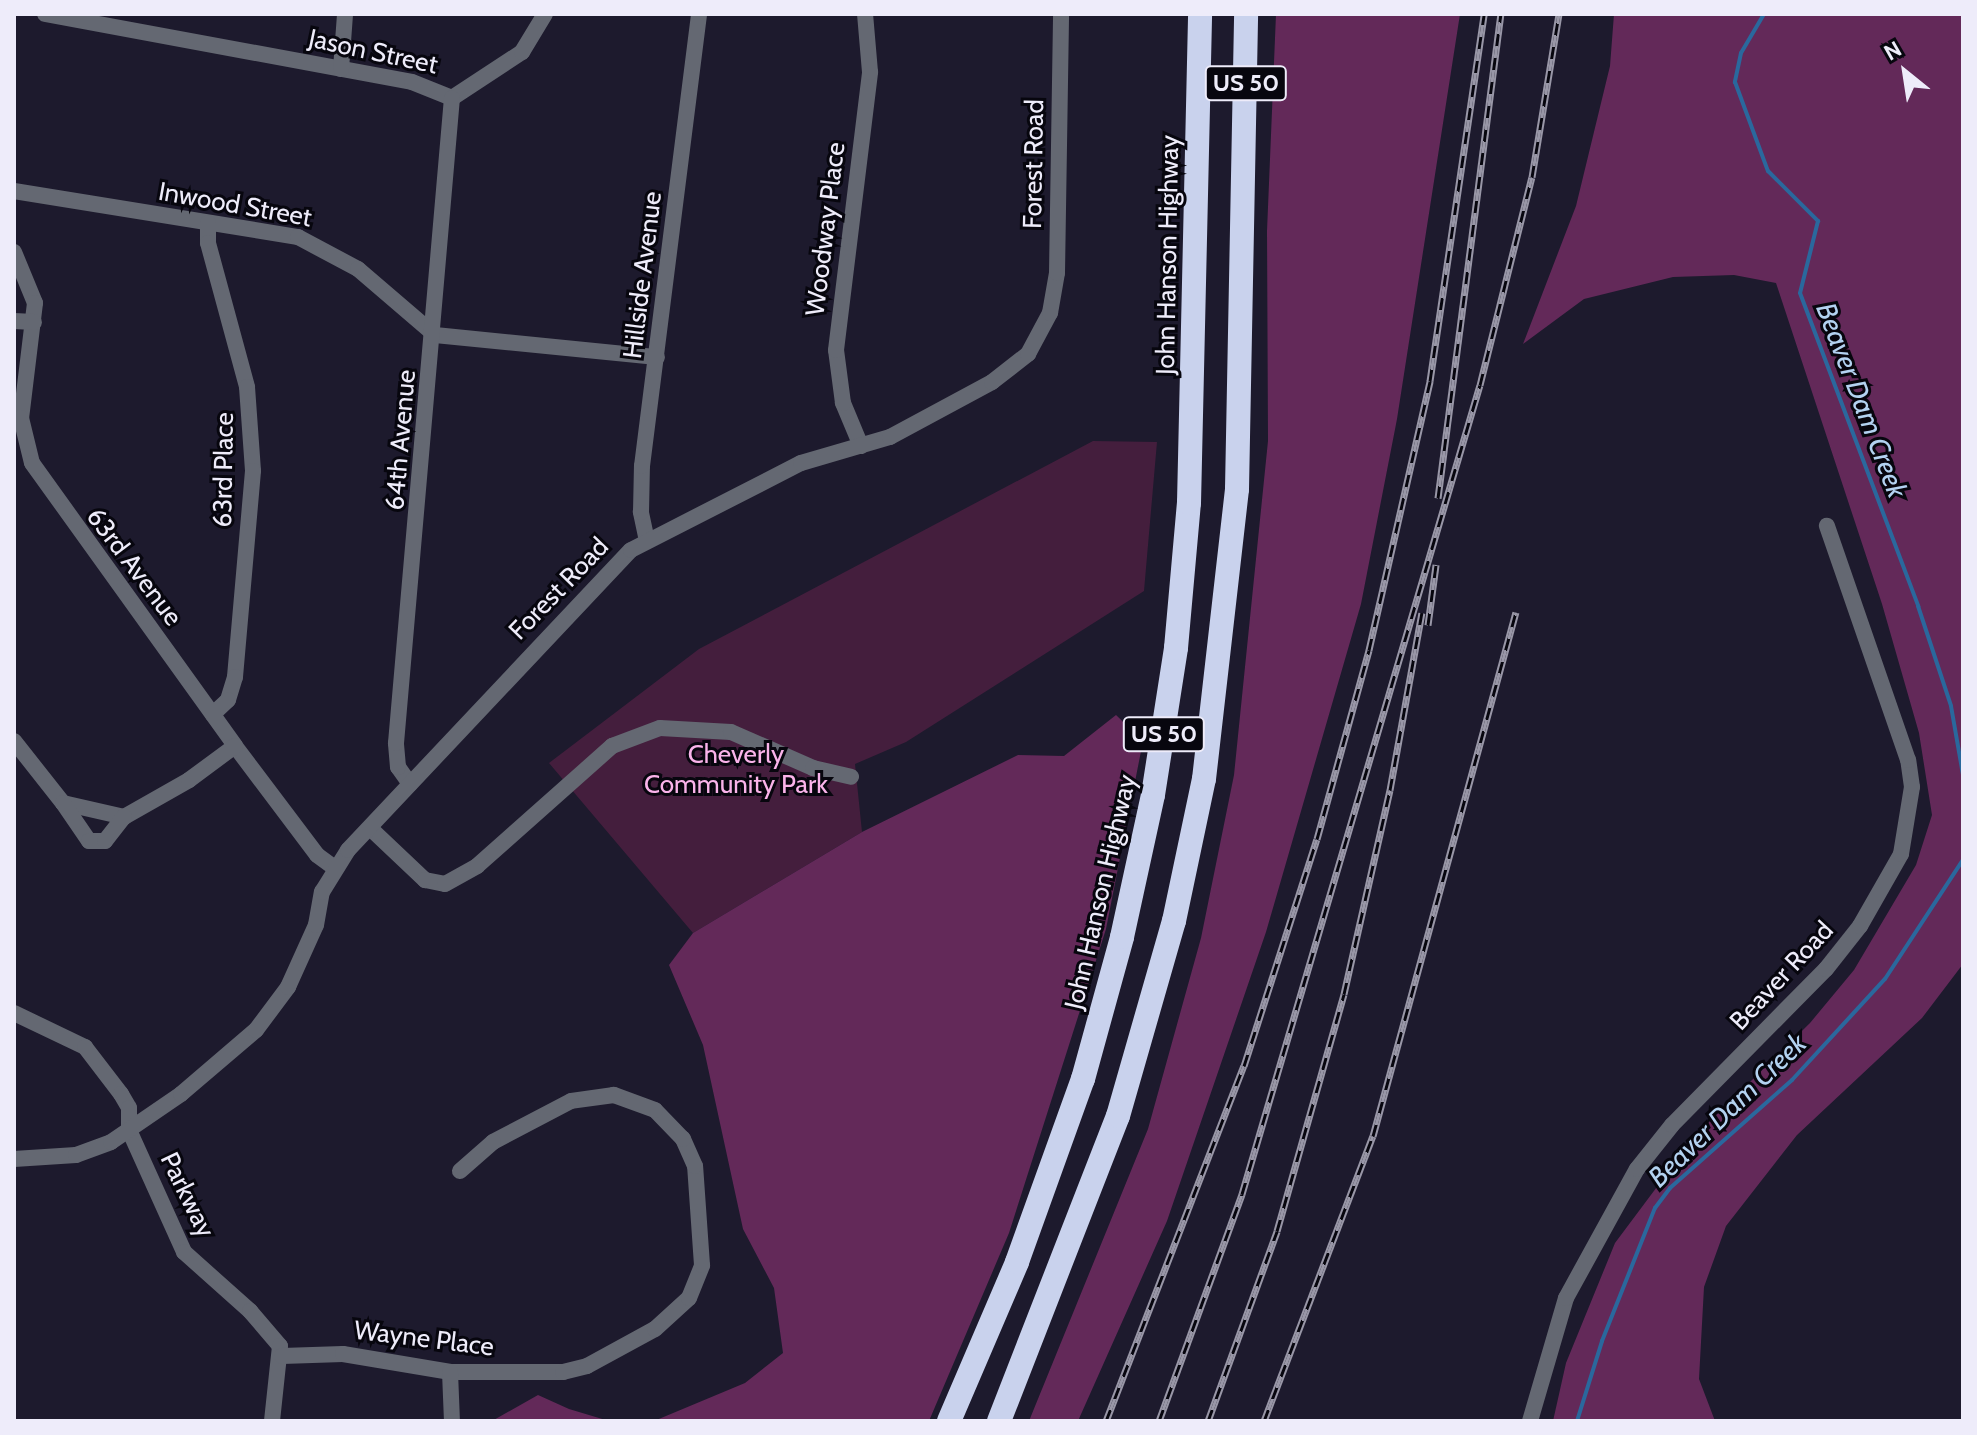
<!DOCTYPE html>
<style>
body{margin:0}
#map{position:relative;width:1977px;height:1435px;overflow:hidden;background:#1d1a2d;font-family:Cabin,sans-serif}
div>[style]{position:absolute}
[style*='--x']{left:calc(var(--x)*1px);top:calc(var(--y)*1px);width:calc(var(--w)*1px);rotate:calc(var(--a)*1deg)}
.green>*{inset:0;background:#441e3d}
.forest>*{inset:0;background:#632959}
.stream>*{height:4px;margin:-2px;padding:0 2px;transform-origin:2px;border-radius:2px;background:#2a689d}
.street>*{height:16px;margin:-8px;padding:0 8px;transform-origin:8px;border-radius:8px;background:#646872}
.highway>*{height:24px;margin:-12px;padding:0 12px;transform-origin:12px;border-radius:12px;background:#c9d2ed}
.rail>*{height:7px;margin-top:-3.5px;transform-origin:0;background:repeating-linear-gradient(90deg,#07060e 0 12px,#9997a7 0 24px);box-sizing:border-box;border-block:2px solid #9997a7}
span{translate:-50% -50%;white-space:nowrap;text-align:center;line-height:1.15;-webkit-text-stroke:6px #07060e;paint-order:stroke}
.shield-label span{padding:2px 6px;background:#07060e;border:2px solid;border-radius:6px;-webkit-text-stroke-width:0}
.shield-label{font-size:24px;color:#eeecfa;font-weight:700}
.street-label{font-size:26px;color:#eeecfa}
.park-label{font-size:26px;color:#fab3ea}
.water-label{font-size:28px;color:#b3d2f1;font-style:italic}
.frame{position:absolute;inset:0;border:16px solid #eeecfa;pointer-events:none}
.north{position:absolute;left:1865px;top:32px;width:80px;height:80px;-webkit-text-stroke:6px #07060e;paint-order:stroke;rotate:330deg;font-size:22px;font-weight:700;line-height:32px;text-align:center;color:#eeecfa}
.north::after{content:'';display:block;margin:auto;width:28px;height:36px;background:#eeecfa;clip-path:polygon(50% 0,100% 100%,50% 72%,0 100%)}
</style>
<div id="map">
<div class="green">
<div style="clip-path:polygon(1093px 441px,1157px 442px,1144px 591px,906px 742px,855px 764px,862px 832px,693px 933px,549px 763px,699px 649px)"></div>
</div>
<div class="forest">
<div style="clip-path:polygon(1276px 14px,1460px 14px,1397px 419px,1361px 604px,1266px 932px,1167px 1221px,1078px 1421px,1029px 1421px,1148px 1129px,1201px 938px,1234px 775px,1268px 441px,1267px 231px)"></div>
<div style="clip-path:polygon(1614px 14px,1963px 14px,1963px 964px,1922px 1018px,1797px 1135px,1726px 1226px,1704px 1287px,1699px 1379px,1715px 1421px,1553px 1421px,1566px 1363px,1615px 1243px,1695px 1136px,1810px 1023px,1854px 970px,1916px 865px,1932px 815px,1919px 733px,1882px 604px,1776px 283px,1734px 275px,1673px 277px,1584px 299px,1523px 344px,1576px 206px,1610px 66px)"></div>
<div style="clip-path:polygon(1116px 715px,1143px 741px,1106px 929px,1009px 1233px,929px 1421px,654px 1421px,745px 1383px,783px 1353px,774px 1288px,743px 1229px,703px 1045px,669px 965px,693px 933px,862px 832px,1018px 755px,1064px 756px)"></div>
<div style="clip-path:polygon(538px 1395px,569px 1409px,609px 1421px,492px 1421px)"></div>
</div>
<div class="stream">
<div style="--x:1764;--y:14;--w:45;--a:120.5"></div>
<div style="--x:1741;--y:53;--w:30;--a:102"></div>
<div style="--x:1735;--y:82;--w:95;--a:69.7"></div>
<div style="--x:1768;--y:171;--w:71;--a:45"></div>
<div style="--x:1818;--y:221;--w:74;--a:104"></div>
<div style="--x:1800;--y:293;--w:335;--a:69.3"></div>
<div style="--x:1918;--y:606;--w:105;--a:71.7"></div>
<div style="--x:1951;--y:706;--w:70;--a:80.1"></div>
<div style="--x:1577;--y:1421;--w:84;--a:-72.6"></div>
<div style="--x:1602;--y:1341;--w:143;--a:-68.3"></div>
<div style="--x:1655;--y:1208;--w:25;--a:-53"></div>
<div style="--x:1670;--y:1188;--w:163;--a:-41.5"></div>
<div style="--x:1792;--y:1080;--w:137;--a:-47.4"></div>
<div style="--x:1885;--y:979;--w:142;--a:-56.8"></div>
</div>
<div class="street">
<div style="--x:45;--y:14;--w:373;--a:10.5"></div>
<div style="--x:412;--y:82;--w:43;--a:21.8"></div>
<div style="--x:341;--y:69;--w:55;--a:-85.8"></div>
<div style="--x:452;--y:98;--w:84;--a:-33.3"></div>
<div style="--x:522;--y:52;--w:44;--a:-58.8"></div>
<div style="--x:14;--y:191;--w:288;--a:9.2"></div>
<div style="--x:298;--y:237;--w:68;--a:28.1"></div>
<div style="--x:358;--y:269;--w:101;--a:40.6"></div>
<div style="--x:435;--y:335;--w:223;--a:5.7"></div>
<div style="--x:208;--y:223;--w:20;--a:90"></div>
<div style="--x:208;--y:243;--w:149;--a:74.8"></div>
<div style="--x:247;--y:387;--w:84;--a:85.9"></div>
<div style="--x:253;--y:471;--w:207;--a:95"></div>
<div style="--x:235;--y:677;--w:24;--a:107"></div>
<div style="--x:228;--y:700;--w:21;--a:137"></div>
<div style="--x:14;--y:252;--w:55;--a:67.6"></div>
<div style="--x:35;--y:303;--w:116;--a:96.9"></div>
<div style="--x:21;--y:418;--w:46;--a:76.3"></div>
<div style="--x:32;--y:463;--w:348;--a:54.3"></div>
<div style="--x:235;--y:746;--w:136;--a:53"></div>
<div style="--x:317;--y:855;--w:22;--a:36"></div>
<div style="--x:14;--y:321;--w:20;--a:3"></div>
<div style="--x:861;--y:446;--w:47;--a:-112.7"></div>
<div style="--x:843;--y:403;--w:53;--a:-97.5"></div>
<div style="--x:836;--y:350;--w:280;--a:-83"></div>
<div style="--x:870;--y:72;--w:58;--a:-94.9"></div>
<div style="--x:647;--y:541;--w:30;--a:-102"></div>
<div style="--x:641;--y:512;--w:46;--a:-88.8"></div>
<div style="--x:642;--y:466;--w:456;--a:-82.8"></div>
<div style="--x:14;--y:741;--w:79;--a:51.7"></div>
<div style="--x:63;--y:803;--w:63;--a:12.9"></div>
<div style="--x:124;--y:817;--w:75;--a:-29.6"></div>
<div style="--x:189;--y:780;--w:57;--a:-36.5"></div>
<div style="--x:410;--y:784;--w:21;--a:-125"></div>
<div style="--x:398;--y:767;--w:24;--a:-95"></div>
<div style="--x:396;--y:743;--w:647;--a:-85.04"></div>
<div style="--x:63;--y:803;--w:46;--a:55.6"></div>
<div style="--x:89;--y:841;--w:16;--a:0"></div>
<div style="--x:105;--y:841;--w:31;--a:-52"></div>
<div style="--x:370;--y:828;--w:76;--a:43.4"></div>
<div style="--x:425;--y:880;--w:20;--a:11"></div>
<div style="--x:445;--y:884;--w:37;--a:-29"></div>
<div style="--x:477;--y:866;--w:181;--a:-41.6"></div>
<div style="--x:612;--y:746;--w:51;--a:-20.6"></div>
<div style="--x:660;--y:728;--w:71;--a:3.2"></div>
<div style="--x:731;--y:732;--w:90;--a:23.7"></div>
<div style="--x:813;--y:768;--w:39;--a:13"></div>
<div style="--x:14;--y:1013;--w:79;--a:25.6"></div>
<div style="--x:85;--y:1047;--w:59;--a:52.5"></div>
<div style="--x:121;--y:1094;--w:16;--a:60"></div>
<div style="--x:129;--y:1108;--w:22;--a:90"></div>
<div style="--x:129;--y:1130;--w:134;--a:65.7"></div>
<div style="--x:184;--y:1252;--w:89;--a:41.8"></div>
<div style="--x:250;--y:1311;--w:46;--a:49.4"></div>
<div style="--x:280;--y:1346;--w:75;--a:96.1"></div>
<div style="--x:14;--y:1159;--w:62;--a:-3.7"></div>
<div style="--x:76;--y:1155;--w:37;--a:-20"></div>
<div style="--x:111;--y:1142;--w:85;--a:-34.4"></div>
<div style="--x:181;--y:1094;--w:99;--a:-40.5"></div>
<div style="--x:256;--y:1030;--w:54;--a:-53.3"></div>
<div style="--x:288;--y:987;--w:68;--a:-65.7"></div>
<div style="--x:316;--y:925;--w:34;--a:-80"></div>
<div style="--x:322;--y:892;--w:49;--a:-58.2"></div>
<div style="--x:348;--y:850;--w:412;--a:-46.7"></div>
<div style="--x:631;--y:550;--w:191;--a:-27.1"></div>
<div style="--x:801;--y:463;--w:93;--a:-16.3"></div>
<div style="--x:890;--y:437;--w:116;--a:-28.3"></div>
<div style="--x:992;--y:382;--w:46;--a:-37.9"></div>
<div style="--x:1028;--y:354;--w:47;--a:-61.8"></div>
<div style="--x:1050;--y:313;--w:41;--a:-80.1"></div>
<div style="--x:1057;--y:273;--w:259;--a:-89.1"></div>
<div style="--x:282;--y:1356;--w:61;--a:-1.9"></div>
<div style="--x:343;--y:1354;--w:109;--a:9.5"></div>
<div style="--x:450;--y:1372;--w:113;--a:0"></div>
<div style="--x:563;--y:1372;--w:25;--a:-14"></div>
<div style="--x:587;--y:1366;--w:77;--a:-28.6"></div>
<div style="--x:655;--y:1329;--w:46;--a:-42.4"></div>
<div style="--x:689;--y:1298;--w:35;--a:-68"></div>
<div style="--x:702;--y:1265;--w:99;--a:-94"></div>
<div style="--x:695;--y:1166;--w:30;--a:-114"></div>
<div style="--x:683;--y:1139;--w:40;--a:-134"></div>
<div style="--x:655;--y:1110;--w:44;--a:-159.9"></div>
<div style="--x:614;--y:1095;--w:43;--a:172.1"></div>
<div style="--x:571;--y:1101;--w:88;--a:152.3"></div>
<div style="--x:493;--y:1142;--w:44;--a:138.7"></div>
<div style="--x:450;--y:1372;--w:49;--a:87.7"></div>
<div style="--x:1530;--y:1421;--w:128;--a:-73.7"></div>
<div style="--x:1566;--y:1298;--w:147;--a:-61.2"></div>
<div style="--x:1637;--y:1169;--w:56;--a:-51.5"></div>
<div style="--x:1672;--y:1125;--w:219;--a:-45.4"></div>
<div style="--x:1826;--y:969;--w:55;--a:-51.7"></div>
<div style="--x:1860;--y:926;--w:83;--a:-60.3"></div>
<div style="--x:1901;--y:854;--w:68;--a:-80.7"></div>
<div style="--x:1912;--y:787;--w:27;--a:-98"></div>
<div style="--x:1908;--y:760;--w:248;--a:-109.1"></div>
</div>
<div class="highway">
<div style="--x:949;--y:1421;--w:173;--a:-66.8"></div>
<div style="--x:1017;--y:1262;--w:195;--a:-70.2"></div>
<div style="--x:1083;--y:1079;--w:147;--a:-74.6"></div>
<div style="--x:1122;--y:937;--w:145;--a:-77.7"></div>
<div style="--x:1153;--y:795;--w:149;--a:-81.1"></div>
<div style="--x:1176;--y:648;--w:146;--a:-84.9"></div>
<div style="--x:1189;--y:503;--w:489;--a:-88.7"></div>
<div style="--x:999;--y:1421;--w:327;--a:-68.7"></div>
<div style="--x:1118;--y:1116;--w:203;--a:-74"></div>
<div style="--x:1174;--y:921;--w:145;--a:-78.1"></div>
<div style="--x:1204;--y:779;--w:292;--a:-83.5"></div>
<div style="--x:1237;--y:489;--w:475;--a:-88.9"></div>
</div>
<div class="rail">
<div style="--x:1438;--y:498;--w:488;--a:-82.6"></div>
<div style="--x:1428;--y:625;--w:61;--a:-82.4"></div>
<div style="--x:1106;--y:1421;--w:381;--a:-68.8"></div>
<div style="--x:1244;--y:1066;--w:238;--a:-72.2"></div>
<div style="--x:1317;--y:839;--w:196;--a:-74.6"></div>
<div style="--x:1369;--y:650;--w:276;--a:-77.2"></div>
<div style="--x:1430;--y:381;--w:371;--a:-81.6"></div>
<div style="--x:1159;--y:1421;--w:242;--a:-69.9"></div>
<div style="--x:1242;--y:1194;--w:843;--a:-73.61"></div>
<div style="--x:1480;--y:385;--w:214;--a:-76"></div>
<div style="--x:1532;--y:177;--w:165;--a:-80.6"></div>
<div style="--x:1208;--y:1421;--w:202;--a:-70"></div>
<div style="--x:1277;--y:1231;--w:246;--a:-74.2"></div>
<div style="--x:1344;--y:994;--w:209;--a:-77.3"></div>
<div style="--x:1390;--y:790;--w:180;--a:-79.8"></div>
<div style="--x:1264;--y:1421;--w:305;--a:-69.1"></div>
<div style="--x:1373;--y:1136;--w:543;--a:-74.74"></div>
</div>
<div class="shield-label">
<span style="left:1246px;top:83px">US 50</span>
<span style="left:1164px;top:734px">US 50</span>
</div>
<div class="street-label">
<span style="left:373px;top:52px;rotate:12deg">Jason Street</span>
<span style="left:1034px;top:164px;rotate:-89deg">Forest Road</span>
<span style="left:235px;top:205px;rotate:10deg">Inwood Street</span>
<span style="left:826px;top:229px;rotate:-83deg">Woodway Place</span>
<span style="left:1168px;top:255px;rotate:-89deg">John Hanson Highway</span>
<span style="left:643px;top:275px;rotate:-83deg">Hillside Avenue</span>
<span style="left:401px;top:440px;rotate:-85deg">64th Avenue</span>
<span style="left:224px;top:470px;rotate:-89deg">63rd Place</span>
<span style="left:134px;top:567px;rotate:53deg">63rd Avenue</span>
<span style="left:559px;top:589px;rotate:-46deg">Forest Road</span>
<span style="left:1101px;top:892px;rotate:-77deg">John Hanson Highway</span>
<span style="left:1782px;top:976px;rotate:-47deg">Beaver Road</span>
<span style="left:187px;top:1195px;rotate:64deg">Parkway</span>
<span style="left:424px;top:1339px;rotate:7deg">Wayne Place</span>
</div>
<div class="park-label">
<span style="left:736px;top:770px">Cheverly<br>Community Park</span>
</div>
<div class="water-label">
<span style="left:1862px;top:400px;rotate:69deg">Beaver Dam Creek</span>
<span style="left:1727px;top:1110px;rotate:-44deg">Beaver Dam Creek</span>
</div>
<div class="frame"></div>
<div class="north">N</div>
</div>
